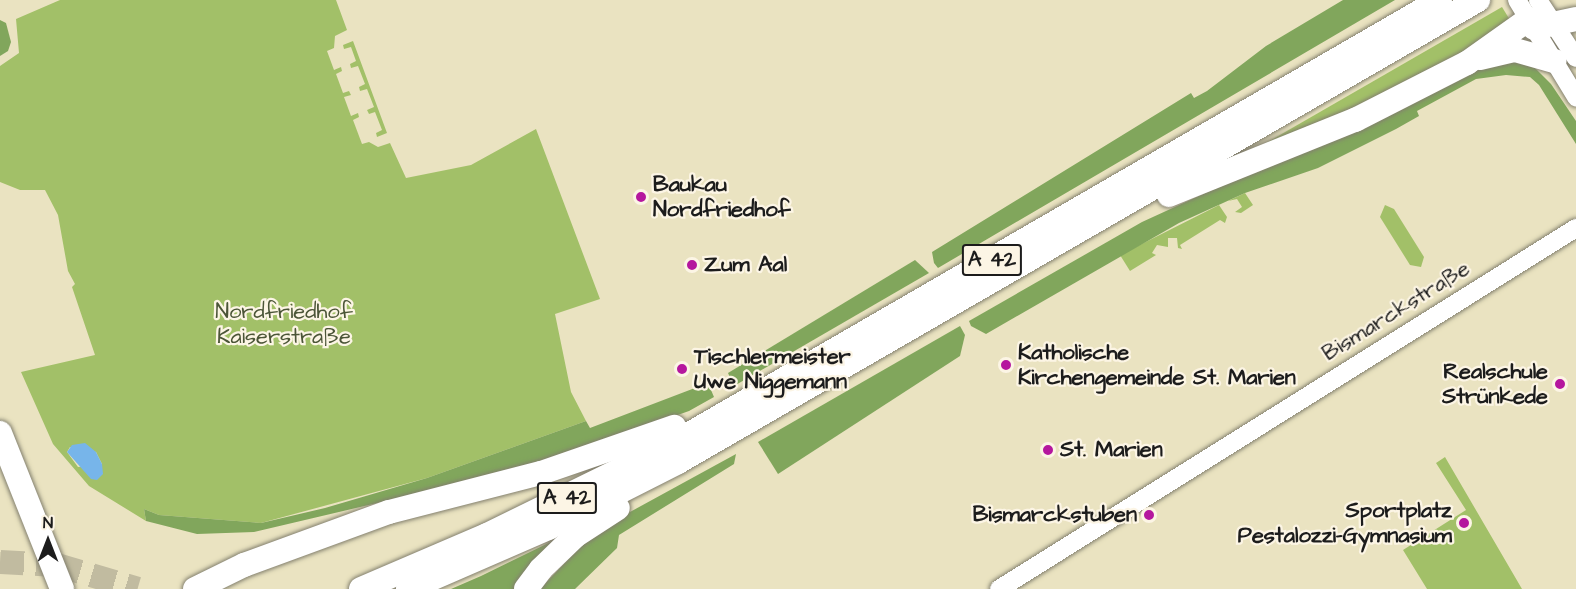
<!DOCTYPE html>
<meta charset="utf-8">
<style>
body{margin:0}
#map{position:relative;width:1576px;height:589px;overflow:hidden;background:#eae3c1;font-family:"Architects Daughter",sans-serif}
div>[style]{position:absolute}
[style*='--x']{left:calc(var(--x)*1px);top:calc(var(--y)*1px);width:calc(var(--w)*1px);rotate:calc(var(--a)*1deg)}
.green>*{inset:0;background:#a2c068}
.forest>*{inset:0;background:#81a65c}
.water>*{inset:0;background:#77b5ea}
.highway-tunnel>*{height:24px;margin-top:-12px;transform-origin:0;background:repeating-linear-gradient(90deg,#c1bba0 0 24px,transparent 0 36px)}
.roads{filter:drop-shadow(0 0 2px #83806e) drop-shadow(0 0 2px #83806e)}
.secondary>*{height:18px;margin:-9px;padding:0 9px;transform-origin:9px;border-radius:9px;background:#fff}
.highway>*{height:24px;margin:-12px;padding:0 12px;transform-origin:12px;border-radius:12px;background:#fff}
.dots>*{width:16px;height:16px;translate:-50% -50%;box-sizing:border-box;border:3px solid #fcf5e5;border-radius:50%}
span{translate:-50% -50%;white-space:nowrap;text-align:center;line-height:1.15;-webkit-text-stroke:4.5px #fcf5e5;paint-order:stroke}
.shield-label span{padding:2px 4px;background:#fcf5e5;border:2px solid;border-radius:4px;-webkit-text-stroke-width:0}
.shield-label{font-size:21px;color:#1c1c1c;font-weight:700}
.poi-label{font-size:22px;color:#1c1c1c;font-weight:700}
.left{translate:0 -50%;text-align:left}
.right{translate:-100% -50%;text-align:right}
.park-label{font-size:22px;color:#4b5537}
.street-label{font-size:22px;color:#1c1c1c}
.north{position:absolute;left:18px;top:511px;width:60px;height:60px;-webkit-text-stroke:4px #fcf5e5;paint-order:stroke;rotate:0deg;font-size:16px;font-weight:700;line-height:24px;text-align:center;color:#1c1c1c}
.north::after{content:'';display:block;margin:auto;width:21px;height:27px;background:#1c1c1c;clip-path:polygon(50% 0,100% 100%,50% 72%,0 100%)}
</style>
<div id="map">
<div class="green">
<div style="clip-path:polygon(evenodd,60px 0,336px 0,347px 30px,335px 36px,334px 48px,327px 51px,334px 70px,341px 67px,342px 71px,336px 74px,343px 93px,349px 91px,351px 95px,344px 97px,351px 116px,358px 113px,359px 117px,353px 120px,362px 144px,369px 142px,378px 147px,390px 143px,406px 178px,471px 165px,536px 129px,600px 299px,555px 314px,571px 392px,586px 421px,427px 478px,261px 523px,159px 515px,144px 509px,146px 521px,89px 486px,53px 444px,21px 372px,95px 355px,72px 287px,75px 284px,68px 271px,58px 215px,45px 190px,20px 190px,0 182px,0 66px,19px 53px,16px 19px,60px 0,70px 447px,96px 452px,102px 464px,78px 467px,67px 452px,70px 447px)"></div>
<div style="clip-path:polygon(1502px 7px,1513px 25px,1409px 87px,1252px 151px)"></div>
<div style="clip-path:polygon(353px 41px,387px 133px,377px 137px,376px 133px,382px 130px,375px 112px,369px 114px,367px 110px,374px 107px,367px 89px,360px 91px,359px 87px,365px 84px,358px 66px,351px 68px,350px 64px,356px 61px,351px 47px,344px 49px,343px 45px)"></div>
<div style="clip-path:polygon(1245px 193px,1253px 205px,1241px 213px,1235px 212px,1242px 207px,1237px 199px,1228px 201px)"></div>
<div style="clip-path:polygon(1219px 205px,1227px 217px,1225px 223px,1220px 220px,1180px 245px,1182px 249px,1178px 248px,1177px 238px,1168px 238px,1168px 247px,1157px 245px,1152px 253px,1156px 255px,1130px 271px,1120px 255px)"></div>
<div style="clip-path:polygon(1385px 205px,1394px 209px,1424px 257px,1421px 267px,1410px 265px,1380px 217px)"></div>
<div style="clip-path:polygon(1445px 457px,1522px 589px,1427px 589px,1403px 550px,1466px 510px,1436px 463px)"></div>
</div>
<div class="forest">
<div style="clip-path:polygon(1343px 0,1395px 0,938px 268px,934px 263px,932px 252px,1191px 93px,1194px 98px,1207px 91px,1266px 46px)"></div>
<div style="clip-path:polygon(0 20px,6px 23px,11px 42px,8px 51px,0 56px)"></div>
<div style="clip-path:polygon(1513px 61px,1534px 67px,1551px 84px,1576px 121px,1576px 144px,1539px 85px,1530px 77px,1506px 75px,1476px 79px,1417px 111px,1419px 116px,1396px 129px,1318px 168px,1245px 193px,1179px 223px,986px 334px,971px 326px,969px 321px,1142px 222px,1480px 67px)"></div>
<div style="clip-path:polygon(915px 260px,929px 273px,734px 386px,728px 373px)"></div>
<div style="clip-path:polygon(960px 326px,965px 335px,960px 356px,778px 474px,758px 442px)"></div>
<div style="clip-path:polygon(708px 383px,714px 397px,689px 411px,530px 467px,254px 532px,197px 534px,146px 521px,144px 509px,159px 515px,261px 523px,325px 508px,427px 478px,586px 421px,590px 428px)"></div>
<div style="clip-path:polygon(736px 454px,734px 464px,619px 535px,617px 548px,575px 589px,540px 589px,584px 543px,619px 518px)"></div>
<div style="clip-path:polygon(567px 534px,519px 589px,451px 589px,481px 576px)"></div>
</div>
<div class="water">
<div style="clip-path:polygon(85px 443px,96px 452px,102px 464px,103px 474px,97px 480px,91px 479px,67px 452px,72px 445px)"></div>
</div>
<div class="highway-tunnel">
<div style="--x:0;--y:562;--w:57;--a:3"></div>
<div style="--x:57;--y:565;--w:84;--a:16.5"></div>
</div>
<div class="roads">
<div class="secondary">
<div style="--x:1517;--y:0;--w:114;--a:58.7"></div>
<div style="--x:1538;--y:0;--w:69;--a:56.8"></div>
<div style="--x:999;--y:589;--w:681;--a:-32.03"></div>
</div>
<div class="highway">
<div style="--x:1534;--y:28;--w:43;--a:-12.1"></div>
<div style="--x:1480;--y:58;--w:36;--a:-13"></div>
<div style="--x:1515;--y:50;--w:41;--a:15.8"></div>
<div style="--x:1169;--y:195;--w:201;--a:-22"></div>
<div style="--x:1355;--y:120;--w:126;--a:-27"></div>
<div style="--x:1467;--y:63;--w:76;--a:-35.4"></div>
<div style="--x:0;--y:433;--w:168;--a:68.3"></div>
<div style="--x:195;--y:589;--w:55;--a:-26.1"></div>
<div style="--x:244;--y:565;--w:154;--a:-20.1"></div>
<div style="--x:389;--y:512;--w:157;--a:-14.4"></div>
<div style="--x:541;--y:473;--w:141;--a:-19.1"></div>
<div style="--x:361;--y:589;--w:137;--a:-23.2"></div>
<div style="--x:487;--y:535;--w:200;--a:-26.1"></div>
<div style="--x:667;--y:447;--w:893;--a:-30.04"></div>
<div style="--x:408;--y:589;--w:153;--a:-23.5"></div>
<div style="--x:548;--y:528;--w:146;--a:-26.9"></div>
<div style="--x:678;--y:462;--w:924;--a:-30.01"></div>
<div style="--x:526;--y:589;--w:25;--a:-53"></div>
<div style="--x:541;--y:569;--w:47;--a:-44.1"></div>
<div style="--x:575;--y:536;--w:51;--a:-33.1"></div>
</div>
</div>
<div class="dots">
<div style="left:641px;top:197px;background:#b5179e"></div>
<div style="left:692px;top:265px;background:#b5179e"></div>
<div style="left:1006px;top:365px;background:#b5179e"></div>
<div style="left:682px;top:369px;background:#b5179e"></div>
<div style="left:1560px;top:384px;background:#b5179e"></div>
<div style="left:1048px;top:450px;background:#b5179e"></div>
<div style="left:1149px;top:515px;background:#b5179e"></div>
<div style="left:1464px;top:523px;background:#b5179e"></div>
</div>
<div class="shield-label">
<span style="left:992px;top:260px">A 42</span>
<span style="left:567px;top:498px">A 42</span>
</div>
<div class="poi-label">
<span class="left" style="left:653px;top:197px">Baukau<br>Nordfriedhof</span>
<span class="left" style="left:704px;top:265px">Zum Aal</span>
<span class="left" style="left:1018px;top:365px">Katholische<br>Kirchengemeinde St. Marien</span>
<span class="left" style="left:694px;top:369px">Tischlermeister<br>Uwe Niggemann</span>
<span class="right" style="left:1548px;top:384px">Realschule<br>Strünkede</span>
<span class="left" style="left:1060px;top:450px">St. Marien</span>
<span class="right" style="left:1452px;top:523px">Sportplatz<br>Pestalozzi-Gymnasium</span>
<span class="right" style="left:1137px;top:515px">Bismarckstuben</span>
</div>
<div class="park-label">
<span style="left:284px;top:324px">Nordfriedhof<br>Kaiserstraße</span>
</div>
<div class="street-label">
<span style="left:1396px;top:311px;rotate:-32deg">Bismarckstraße</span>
</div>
<div class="north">N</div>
</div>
